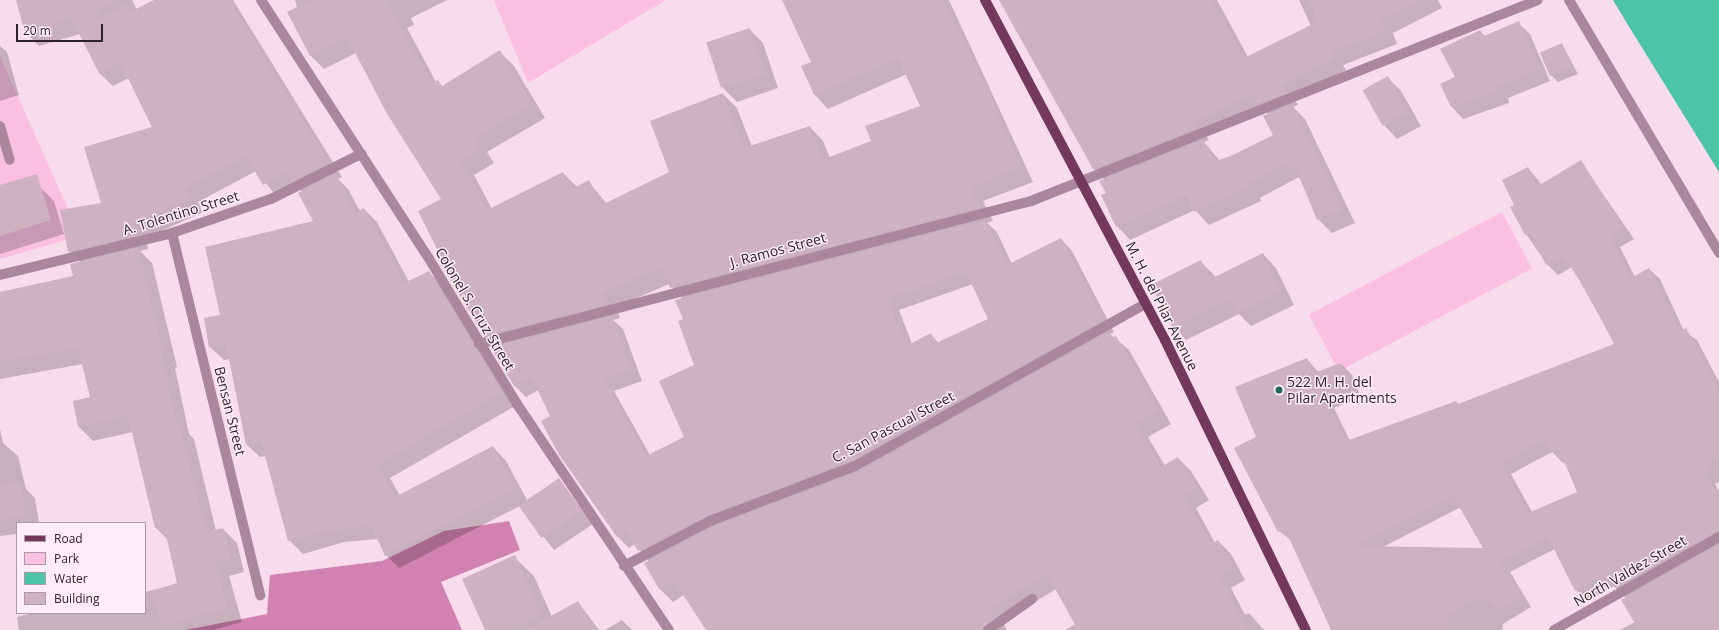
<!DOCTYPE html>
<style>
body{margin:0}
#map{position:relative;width:1719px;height:630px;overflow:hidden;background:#f9dcec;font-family:"Open Sans",sans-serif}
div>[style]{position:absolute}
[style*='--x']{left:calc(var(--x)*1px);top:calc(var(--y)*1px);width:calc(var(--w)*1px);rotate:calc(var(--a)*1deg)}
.green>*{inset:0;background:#fbc0e1;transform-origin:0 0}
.forest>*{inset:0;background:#d282b2}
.water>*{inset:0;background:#4bc4a7}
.shadow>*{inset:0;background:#0003}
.building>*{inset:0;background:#ceb2c1;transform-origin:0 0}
.minor>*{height:10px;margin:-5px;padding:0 5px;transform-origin:5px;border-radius:5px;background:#ab879b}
.major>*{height:10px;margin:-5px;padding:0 5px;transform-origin:5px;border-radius:5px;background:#74385d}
.dots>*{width:11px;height:11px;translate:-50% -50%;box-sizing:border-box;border:2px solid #feedf6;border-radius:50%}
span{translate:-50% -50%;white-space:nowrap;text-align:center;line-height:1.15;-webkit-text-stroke:3px #feedf6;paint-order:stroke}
.street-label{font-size:14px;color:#2e2329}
.poi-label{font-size:14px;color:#2e2329}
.left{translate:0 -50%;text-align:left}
.legend{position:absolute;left:16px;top:522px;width:130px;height:92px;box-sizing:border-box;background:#feedf6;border:1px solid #ab9ca4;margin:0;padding:5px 7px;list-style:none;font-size:12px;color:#2e2329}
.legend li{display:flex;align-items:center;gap:8px;height:20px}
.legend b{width:20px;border:1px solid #ab9ca4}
.scale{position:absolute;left:16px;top:24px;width:87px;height:18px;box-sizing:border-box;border:2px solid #2e2329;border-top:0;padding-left:5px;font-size:12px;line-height:14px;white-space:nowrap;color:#2e2329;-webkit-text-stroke:3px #feedf6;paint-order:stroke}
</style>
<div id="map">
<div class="green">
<div style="clip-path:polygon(494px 0,666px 0,528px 83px)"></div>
<div style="clip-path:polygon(0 56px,80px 236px,0 259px)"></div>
<div style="left:1502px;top:212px;width:64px;height:219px;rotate:62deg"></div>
</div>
<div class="forest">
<div style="clip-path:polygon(509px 521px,520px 550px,441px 582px,462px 630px,185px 630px,267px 614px,270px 575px,382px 561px,444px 531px)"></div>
</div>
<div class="water">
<div style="clip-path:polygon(1613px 0,1719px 0,1719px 172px,1628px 25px)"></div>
</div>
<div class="shadow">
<div style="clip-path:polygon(17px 0,132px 0,137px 10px,156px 0,233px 0,342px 177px,338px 179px,348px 189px,360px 211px,364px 209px,377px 222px,409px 282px,429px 272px,442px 285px,515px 406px,390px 478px,400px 496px,493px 447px,506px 461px,527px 500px,559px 479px,593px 524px,554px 550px,520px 506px,399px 568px,386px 555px,378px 539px,344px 542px,303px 554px,289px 540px,266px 456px,260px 457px,246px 444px,230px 359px,224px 360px,210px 347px,221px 316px,314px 222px,299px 186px,278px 198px,256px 171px,198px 202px,203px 212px,146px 238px,148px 249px,140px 251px,152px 263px,177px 367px,175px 368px,189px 434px,194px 439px,216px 531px,223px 529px,237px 543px,244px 572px,229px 576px,242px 622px,213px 630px,19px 630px,17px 617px,33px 613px,145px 613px,145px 592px,178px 584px,168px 540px,156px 528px,133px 432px,93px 441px,79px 427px,91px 398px,83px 364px,0 379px,0 294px,74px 276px,81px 263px,69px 251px,153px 128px,129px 78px,113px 86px,99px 73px,80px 34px,39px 46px,26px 33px)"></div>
<div style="clip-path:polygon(evenodd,295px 0,447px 0,411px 18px,414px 25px,407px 28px,436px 82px,443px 87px,500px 52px,514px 66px,545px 118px,487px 152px,494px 163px,474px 175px,492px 209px,563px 173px,577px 187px,588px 181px,607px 204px,670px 172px,723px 94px,737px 108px,752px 147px,810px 127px,823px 141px,830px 158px,872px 141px,922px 107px,907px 74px,828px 109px,815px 95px,802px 66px,812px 62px,783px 0,949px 0,1033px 182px,983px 201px,993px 221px,987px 223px,997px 232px,1012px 264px,1061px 239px,1072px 251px,1114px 332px,1110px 334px,1129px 350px,1171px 424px,1148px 437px,1165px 466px,1178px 458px,1191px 471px,1209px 500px,1196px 508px,1215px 543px,1218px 541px,1231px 554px,1245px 580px,1231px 588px,1245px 615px,1249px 613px,1264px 630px,1065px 630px,1076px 624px,1056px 589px,1002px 622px,1007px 630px,707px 630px,684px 595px,673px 602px,660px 589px,646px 563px,649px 561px,635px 544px,629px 548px,617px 536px,538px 390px,526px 397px,514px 385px,496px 347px,484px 336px,446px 264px,442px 199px,356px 53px,324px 69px,311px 56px,295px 0,669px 284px,683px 299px,695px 365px,685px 437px,650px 455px,614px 391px,642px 381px,623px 329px,613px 320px,620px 318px,616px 307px,669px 284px,295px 0,973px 284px,989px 320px,939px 343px,931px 335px,912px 344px,899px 310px,973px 284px)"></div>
<div style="clip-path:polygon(evenodd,1001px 0,1217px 0,1248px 57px,1311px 26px,1299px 0,1438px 0,1442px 8px,1393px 33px,1397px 44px,1343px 65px,1346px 70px,1293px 97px,1298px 105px,1293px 107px,1305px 119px,1355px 223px,1332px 233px,1318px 219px,1299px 177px,1260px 198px,1261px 201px,1209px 225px,1195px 210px,1130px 240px,1117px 226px,1105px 180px,1094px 169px,1001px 0,1261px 107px,1269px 115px,1274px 136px,1220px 161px,1204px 142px,1209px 140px,1206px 135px,1261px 107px)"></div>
<div style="clip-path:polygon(1518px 23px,1530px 34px,1550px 81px,1508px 98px,1509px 103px,1463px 119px,1452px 107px,1441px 85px,1457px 78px,1480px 31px,1486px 37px)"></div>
<div style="clip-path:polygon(749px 29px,763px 43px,778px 88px,737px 102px,723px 88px)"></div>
<div style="clip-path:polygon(1562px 44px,1578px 74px,1558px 82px,1551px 75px)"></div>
<div style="clip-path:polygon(0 46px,7px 52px,19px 95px,0 101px)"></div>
<div style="clip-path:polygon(1388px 78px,1401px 91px,1421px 126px,1397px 139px,1384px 125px)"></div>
<div style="clip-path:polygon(evenodd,1580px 161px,1634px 239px,1620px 247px,1635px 277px,1649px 269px,1660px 279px,1684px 331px,1697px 340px,1719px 382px,1719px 482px,1715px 484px,1719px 491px,1719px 630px,1620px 630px,1635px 622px,1626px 598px,1614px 586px,1587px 601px,1576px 590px,1555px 549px,1510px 572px,1531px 607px,1503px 624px,1502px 630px,1332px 630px,1292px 541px,1279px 531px,1258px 438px,1307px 359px,1319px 373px,1341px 364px,1352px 375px,1361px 398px,1334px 408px,1350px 441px,1459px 405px,1615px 344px,1572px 267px,1558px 275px,1547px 264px,1526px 234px,1516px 205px,1528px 168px,1542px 185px,1580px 161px,1552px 452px,1563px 463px,1566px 462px,1578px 492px,1532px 512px,1511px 474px,1552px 452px,1580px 161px,1461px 507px,1485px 549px,1381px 548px,1461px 507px)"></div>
<div style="clip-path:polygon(40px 187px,54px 201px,64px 234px,0 254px,0 202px)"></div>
<div style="clip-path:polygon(1263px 254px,1276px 268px,1294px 305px,1251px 326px,1239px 314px,1186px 340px,1173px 326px,1201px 262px,1216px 277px)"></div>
<div style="clip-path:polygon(0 429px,3px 443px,18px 456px,26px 489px,35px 498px,39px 523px,17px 523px,17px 534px,0 536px)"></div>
<div style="clip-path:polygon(514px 557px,534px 576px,552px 617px,578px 602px,599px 630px,486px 630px)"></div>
<div style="clip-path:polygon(622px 620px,632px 630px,605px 630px)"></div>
</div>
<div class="building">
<div style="clip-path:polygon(16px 0,112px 0,113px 5px,96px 10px,99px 19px,128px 4px,132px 11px,154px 0,229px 0,329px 163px,293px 181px,288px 171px,263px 185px,246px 156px,185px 188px,190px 198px,133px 224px,135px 235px,68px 252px,60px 210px,101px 203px,84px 147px,152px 127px,120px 62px,99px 73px,71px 18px,25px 33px)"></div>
<div style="clip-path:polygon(311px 0,386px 0,432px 84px,438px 80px,442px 86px,500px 50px,532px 104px,474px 138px,481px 148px,461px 161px,487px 210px,563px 172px,572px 189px,589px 180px,602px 205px,669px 172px,650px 121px,723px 93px,744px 148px,810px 126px,822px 160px,871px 141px,865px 126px,920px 106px,898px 58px,814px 95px,801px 66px,811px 62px,782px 0,943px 0,987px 87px,1020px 168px,970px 187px,980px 208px,670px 288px,661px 267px,602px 293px,607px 304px,484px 336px,441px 265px,444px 263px,418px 211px,441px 199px,386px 112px,347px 37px,310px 56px,287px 12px)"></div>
<div style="clip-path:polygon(999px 0,1212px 0,1244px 58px,1317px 22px,1309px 0,1421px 0,1381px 20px,1385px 31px,1331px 52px,1334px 58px,1282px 84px,1286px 93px,1257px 104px,1252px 94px,1194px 122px,1197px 128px,1093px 169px)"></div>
<div style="clip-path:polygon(1519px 21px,1539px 69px,1497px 87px,1498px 91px,1451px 107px,1440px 84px,1455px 77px,1440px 49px,1480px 30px,1484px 36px)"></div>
<div style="left:750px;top:28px;width:48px;height:46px;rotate:72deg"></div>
<div style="left:1562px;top:43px;width:26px;height:24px;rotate:67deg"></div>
<div style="left:1388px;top:76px;width:41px;height:29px;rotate:61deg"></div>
<div style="clip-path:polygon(1292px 105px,1342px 210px,1317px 220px,1296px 168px,1291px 171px,1287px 163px,1247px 184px,1248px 187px,1194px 212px,1186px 195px,1116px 227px,1101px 195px,1106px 193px,1099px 181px,1203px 140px,1214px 162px,1233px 155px,1273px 135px,1263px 116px)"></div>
<div style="clip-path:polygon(evenodd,1581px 160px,1624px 228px,1610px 236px,1631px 278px,1649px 268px,1679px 332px,1686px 328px,1719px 389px,1719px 457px,1708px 463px,1712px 470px,1705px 473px,1719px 499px,1719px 531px,1615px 588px,1606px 574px,1575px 591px,1548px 537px,1500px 561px,1521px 596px,1496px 611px,1490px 601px,1470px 601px,1448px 614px,1448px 630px,1331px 630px,1285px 529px,1278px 532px,1234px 448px,1256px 437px,1235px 387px,1307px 358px,1314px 373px,1341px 363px,1351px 387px,1324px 398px,1346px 441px,1456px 401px,1458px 404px,1614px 344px,1585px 288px,1563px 256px,1546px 265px,1529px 232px,1525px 235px,1510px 207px,1514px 205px,1502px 180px,1528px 167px,1538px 186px,1581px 160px,1544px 440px,1551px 453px,1559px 449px,1577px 492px,1528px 513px,1501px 463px,1544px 440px,1581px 160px,1453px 496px,1483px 548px,1353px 546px,1453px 496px)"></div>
<div style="clip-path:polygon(37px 174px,51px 220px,0 236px,0 185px)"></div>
<div style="clip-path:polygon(335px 174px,355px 213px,364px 208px,404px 283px,429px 271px,502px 392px,377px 465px,395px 497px,493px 446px,516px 488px,385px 556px,371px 525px,332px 532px,332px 529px,288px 541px,261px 441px,246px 444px,226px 344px,209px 348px,204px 318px,220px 315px,205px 247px,313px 221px,298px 193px)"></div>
<div style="clip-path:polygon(evenodd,985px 220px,1007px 265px,1061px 238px,1103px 320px,852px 460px,708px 515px,638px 551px,626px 531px,617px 537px,558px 453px,541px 421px,550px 416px,531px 376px,514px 386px,491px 348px,611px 316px,631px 369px,604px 379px,646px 456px,684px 437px,659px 381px,694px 365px,678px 321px,683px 319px,675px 300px,985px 220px,966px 272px,988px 319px,936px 343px,931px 333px,910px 344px,908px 339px,904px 341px,888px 299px,966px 272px)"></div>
<div style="clip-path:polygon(138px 248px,140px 257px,133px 261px,141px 260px,164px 353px,161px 354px,177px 424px,180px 424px,207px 532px,223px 528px,231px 558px,215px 562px,228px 608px,162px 626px,151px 591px,177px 583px,164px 526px,155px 528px,128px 416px,78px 427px,73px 401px,90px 397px,78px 348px,0 362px,0 292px,73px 276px,70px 264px)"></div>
<div style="clip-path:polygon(1263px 253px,1281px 291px,1236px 313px,1229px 299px,1172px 327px,1151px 285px,1201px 260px,1211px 279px)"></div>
<div style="clip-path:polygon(1109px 332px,1112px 338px,1116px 336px,1159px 410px,1136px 424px,1161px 467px,1178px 457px,1196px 487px,1183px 495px,1211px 544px,1218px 540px,1233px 567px,1219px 575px,1248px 630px,1078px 630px,1047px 574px,990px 609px,995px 617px,982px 630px,706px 630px,674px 581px,659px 589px,644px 563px,713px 527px,858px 472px)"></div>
<div style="left:559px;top:478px;width:39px;height:49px;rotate:55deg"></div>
<div style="clip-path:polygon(21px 483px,26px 517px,0 520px,0 486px)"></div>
<div style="clip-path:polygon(1719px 544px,1719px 630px,1639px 630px,1621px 600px)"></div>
<div style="clip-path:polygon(515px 555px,541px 615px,508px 630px,485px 630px,462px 579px)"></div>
<div style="clip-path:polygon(578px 601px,594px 630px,526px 630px)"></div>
</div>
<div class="minor">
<div style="--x:261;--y:0;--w:306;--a:57"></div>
<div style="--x:428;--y:257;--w:172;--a:58.8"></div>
<div style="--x:517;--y:404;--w:272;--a:56.1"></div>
<div style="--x:1569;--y:0;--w:294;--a:59.3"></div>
<div style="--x:0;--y:126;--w:35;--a:74"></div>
<div style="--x:172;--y:233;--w:373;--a:76.3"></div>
<div style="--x:0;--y:275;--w:177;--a:-13.7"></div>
<div style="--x:172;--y:233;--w:105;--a:-19"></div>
<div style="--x:271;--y:199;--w:101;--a:-26.6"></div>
<div style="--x:479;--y:344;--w:570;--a:-14.52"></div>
<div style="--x:1031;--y:201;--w:545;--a:-21.63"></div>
<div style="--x:624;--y:566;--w:97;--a:-27.6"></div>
<div style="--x:710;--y:521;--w:155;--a:-20.8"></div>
<div style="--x:855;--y:466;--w:332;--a:-29.2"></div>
<div style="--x:988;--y:630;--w:54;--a:-35.2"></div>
<div style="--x:1554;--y:630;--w:189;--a:-29.4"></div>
</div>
<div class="major">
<div style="--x:985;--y:0;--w:385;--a:62.1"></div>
<div style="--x:1165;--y:340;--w:322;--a:64.1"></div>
</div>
<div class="dots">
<div style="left:1279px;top:390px;background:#246757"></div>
</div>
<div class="street-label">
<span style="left:181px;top:213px;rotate:-17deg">A. Tolentino Street</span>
<span style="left:778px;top:250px;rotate:-15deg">J. Ramos Street</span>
<span style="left:1162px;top:306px;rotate:63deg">M. H. del Pilar Avenue</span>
<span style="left:475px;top:309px;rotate:59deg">Colonel S. Cruz Street</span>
<span style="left:230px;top:411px;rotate:76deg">Bensan Street</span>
<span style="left:893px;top:427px;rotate:-28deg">C. San Pascual Street</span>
<span style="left:1630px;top:571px;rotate:-30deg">North Valdez Street</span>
</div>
<div class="poi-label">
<span class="left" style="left:1287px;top:390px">522 M. H. del<br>Pilar Apartments</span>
</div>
<ul class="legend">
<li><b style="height:5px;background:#74385d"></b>Road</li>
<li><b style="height:11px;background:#fbc0e1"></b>Park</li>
<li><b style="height:11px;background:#4bc4a7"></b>Water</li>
<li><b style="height:11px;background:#ceb2c1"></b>Building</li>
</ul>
<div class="scale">20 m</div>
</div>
